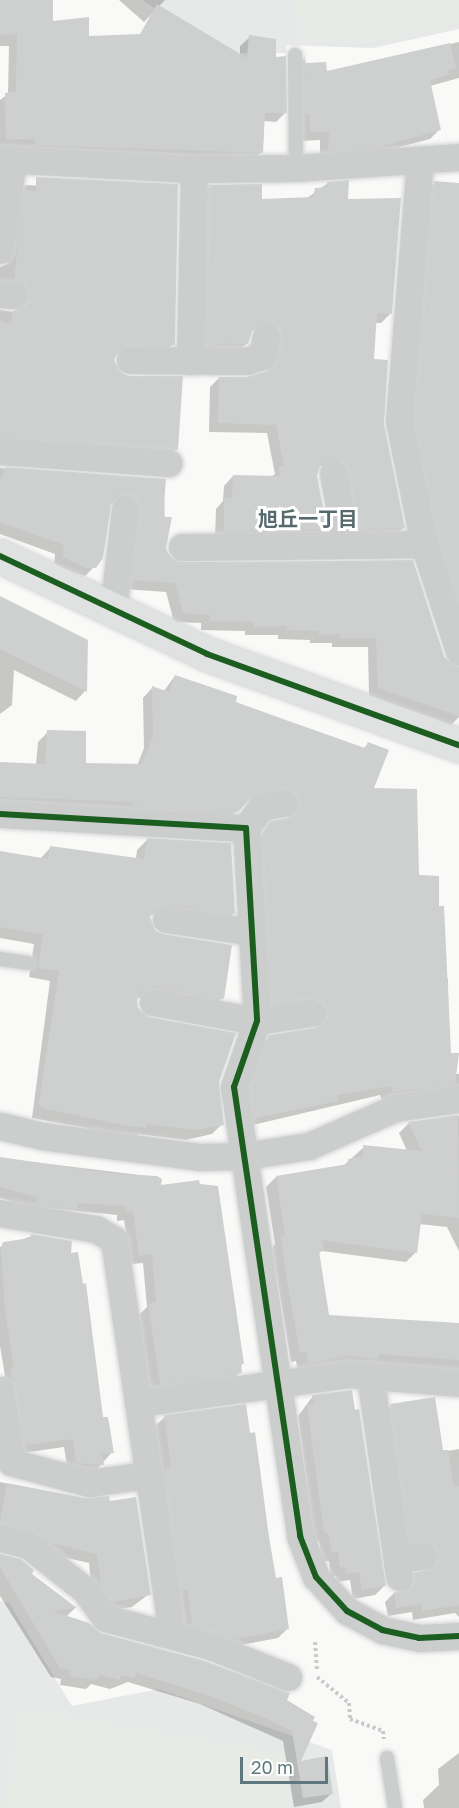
<!DOCTYPE html>
<meta charset="utf-8">
<style>
body{margin:0}
#map{position:relative;width:459px;height:1808px;overflow:hidden;background:#f9f9f8;font-family:"Golos Text","Noto Sans JP",sans-serif}
div>[style]{position:absolute}
[style*='--x']{left:calc(var(--x)*1px);top:calc(var(--y)*1px);width:calc(var(--w)*1px);rotate:calc(var(--a)*1deg)}
.built>*{inset:0;background:#e7e9e8}
.green>*{inset:0;background:#e8ebe5}
.shadow>*{inset:0;background:#0003}
.building>*{inset:0;background:#ced0d0}
.path>*{height:4px;margin-top:-2px;transform-origin:0;background:repeating-linear-gradient(90deg,#c9cbcb 0 3px,transparent 0 6px)}
.roads{filter:drop-shadow(0 0 2px #d4d5d5) drop-shadow(0 0 2px #d4d5d5)}
.lane>*{height:14px;margin:-7px;padding:0 7px;transform-origin:7px;border-radius:7px;background:#cccece}
.street>*{height:27px;margin:-13.5px;padding:0 13.5px;transform-origin:13.5px;border-radius:13.5px;background:#cccece}
.secondary>*{height:33px;margin:-16.5px;padding:0 16.5px;transform-origin:16.5px;border-radius:16.5px;background:#e0e1e1}
.cycleway>*{height:6px;margin:-3px;padding:0 3px;transform-origin:3px;border-radius:3px;background:#1b5e20}
span{translate:-50% -50%;white-space:nowrap;text-align:center;line-height:1.15;-webkit-text-stroke:6px #fff;paint-order:stroke}
.neighbourhood-label{font-size:20px;color:#566a6e;font-weight:700}
.scale{position:absolute;left:240px;top:1757px;width:88px;height:27px;box-sizing:border-box;border:3px solid #5f787d;border-top:0;padding-left:8px;font-size:18px;line-height:21px;white-space:nowrap;color:#5f787d;-webkit-text-stroke:4px #fff;paint-order:stroke}
</style>
<div id="map">
<div class="built">
<div style="clip-path:polygon(142px 0,459px 0,459px 29px,373px 48px,286px 45px,286px 53px,222px 53px)"></div>
<div style="clip-path:polygon(0 1601px,9px 1603px,72px 1706px,159px 1689px,332px 1750px,341px 1808px,0 1808px)"></div>
</div>
<div class="green">
<div style="clip-path:polygon(295px 0,459px 0,459px 23px,365px 43px,300px 41px)"></div>
<div style="clip-path:polygon(21px 1709px,285px 1755px,294px 1808px,5px 1808px)"></div>
</div>
<div class="shadow">
<div style="clip-path:polygon(0 0,51px 0,51px 22px,88px 37px,240px 56px,240px 46px,250px 37px,274px 58px,285px 113px,276px 122px,263px 121px,261px 152px,252px 161px,0 147px,0 100px,8px 94px,9px 46px,0 46px)"></div>
<div style="clip-path:polygon(119px 0,165px 0,144px 22px)"></div>
<div style="clip-path:polygon(459px 42px,459px 78px,430px 86px,439px 130px,430px 139px,369px 155px,320px 159px,320px 140px,301px 141px,295px 66px,303px 58px,305px 64px,325px 73px)"></div>
<div style="clip-path:polygon(328px 183px,347px 201px,390px 314px,381px 323px,375px 323px,372px 361px,403px 528px,394px 537px,350px 538px,329px 467px,320px 466px,316px 475px,326px 529px,317px 538px,215px 539px,216px 509px,223px 501px,224px 486px,233px 476px,271px 477px,275px 474px,267px 433px,209px 432px,210px 387px,219px 378px,246px 378px,268px 371px,273px 349px,267px 333px,251px 330px,247px 343px,238px 352px,197px 354px,201px 195px,210px 186px,261px 201px,307px 198px)"></div>
<div style="clip-path:polygon(435px 183px,459px 196px,459px 637px,406px 430px,425px 192px)"></div>
<div style="clip-path:polygon(26px 185px,74px 188px,173px 344px,164px 353px,116px 355px,113px 360px,176px 449px,167px 459px,0 445px,0 310px,14px 312px,21px 306px,0 290px,0 267px,7px 264px,17px 195px)"></div>
<div style="clip-path:polygon(0 468px,164px 480px,165px 548px,174px 562px,412px 561px,443px 657px,459px 667px,459px 717px,451px 725px,369px 697px,368px 647px,332px 647px,332px 643px,310px 643px,310px 640px,278px 639px,278px 635px,245px 635px,245px 631px,201px 630px,201px 623px,174px 622px,166px 592px,124px 589px,125px 505px,110px 503px,94px 567px,85px 576px,54px 566px,55px 554px,0 534px)"></div>
<div style="clip-path:polygon(0 598px,86px 641px,85px 691px,76px 701px,14px 670px,12px 705px,0 714px)"></div>
<div style="clip-path:polygon(175px 676px,234px 703px,363px 749px,368px 744px,372px 789px,418px 877px,437px 877px,444px 979px,448px 979px,449px 1074px,459px 1074px,459px 1100px,383px 1102px,380px 1095px,245px 1127px,241px 1100px,259px 1047px,269px 1037px,316px 1028px,317px 1022px,262px 1012px,253px 844px,271px 823px,289px 819px,290px 810px,280px 798px,246px 801px,227px 821px,0 808px,0 763px,36px 765px,38px 742px,48px 732px,84px 764px,137px 766px,144px 748px,143px 698px,152px 688px,163px 692px)"></div>
<div style="clip-path:polygon(147px 840px,234px 913px,224px 923px,157px 913px,149px 916px,155px 932px,222px 998px,212px 1008px,144px 996px,136px 999px,137px 1009px,217px 1082px,222px 1124px,212px 1134px,186px 1140px,138px 1134px,134px 1137px,32px 1118px,50px 981px,29px 977px,34px 944px,0 938px,0 852px,40px 859px,51px 847px,136px 859px,137px 850px)"></div>
<div style="clip-path:polygon(459px 1116px,459px 1251px,447px 1227px,419px 1224px,416px 1252px,406px 1262px,322px 1251px,318px 1254px,327px 1316px,459px 1326px,459px 1370px,298px 1373px,296px 1361px,291px 1362px,272px 1248px,275px 1244px,266px 1187px,276px 1177px,342px 1167px,364px 1147px,407px 1151px,399px 1133px,408px 1124px)"></div>
<div style="clip-path:polygon(0 1158px,156px 1177px,242px 1363px,240px 1372px,231px 1382px,151px 1393px,139px 1315px,147px 1307px,143px 1263px,131px 1264px,124px 1220px,117px 1221px,117px 1215px,28px 1206px,0 1198px)"></div>
<div style="clip-path:polygon(32px 1236px,69px 1255px,102px 1419px,112px 1452px,93px 1474px,68px 1472px,64px 1447px,16px 1454px,2px 1379px,5px 1376px,0 1346px,0 1247px)"></div>
<div style="clip-path:polygon(313px 1396px,385px 1585px,375px 1595px,353px 1599px,350px 1580px,337px 1582px,336px 1576px,331px 1576px,329px 1561px,323px 1562px,319px 1541px,315px 1542px,298px 1416px)"></div>
<div style="clip-path:polygon(391px 1406px,441px 1452px,459px 1449px,459px 1617px,455px 1613px,413px 1620px,412px 1612px,388px 1616px,385px 1602px,394px 1593px,403px 1592px,415px 1574px,427px 1572px,430px 1565px,401px 1550px,382px 1415px)"></div>
<div style="clip-path:polygon(165px 1417px,275px 1579px,287px 1629px,278px 1638px,225px 1648px,183px 1634px,155px 1426px)"></div>
<div style="clip-path:polygon(0 1482px,85px 1500px,149px 1594px,132px 1607px,104px 1611px,92px 1595px,89px 1563px,41px 1552px,0 1535px)"></div>
<div style="clip-path:polygon(0 1556px,75px 1608px,66px 1617px,100px 1635px,285px 1701px,313px 1717px,299px 1763px,332px 1793px,322px 1802px,294px 1807px,283px 1741px,200px 1704px,128px 1682px,110px 1689px,91px 1684px,86px 1689px,60px 1685px,61px 1679px,51px 1677px,0 1596px)"></div>
<div style="clip-path:polygon(459px 1753px,459px 1808px,424px 1808px,423px 1800px,439px 1785px,438px 1769px)"></div>
</div>
<div class="building">
<div style="clip-path:polygon(0 0,53px 0,53px 21px,89px 17px,89px 36px,140px 34px,157px 4px,247px 58px,249px 35px,276px 39px,276px 57px,286px 56px,287px 113px,265px 113px,263px 153px,35px 145px,35px 139px,6px 139px,5px 93px,16px 91px,17px 34px,0 35px)"></div>
<div style="clip-path:polygon(450px 43px,456px 68px,448px 70px,449px 75px,430px 80px,441px 130px,379px 147px,328px 150px,329px 132px,310px 132px,309px 114px,305px 114px,304px 55px,306px 63px,326px 62px,327px 71px)"></div>
<div style="clip-path:polygon(36px 177px,178px 184px,175px 345px,123px 346px,114px 360px,122px 373px,129px 376px,183px 376px,178px 450px,0 435px,0 321px,11px 324px,12px 311px,21px 309px,30px 297px,23px 282px,14px 279px,25px 190px,36px 191px)"></div>
<div style="clip-path:polygon(349px 180px,348px 199px,401px 198px,392px 314px,377px 313px,374px 359px,388px 360px,384px 424px,405px 528px,359px 529px,348px 470px,339px 458px,331px 457px,322px 461px,317px 475px,327px 529px,224px 531px,224px 498px,232px 498px,233px 475px,280px 476px,279px 467px,284px 466px,276px 425px,218px 423px,219px 377px,246px 377px,267px 371px,277px 360px,281px 339px,276px 324px,262px 321px,254px 326px,248px 344px,206px 345px,209px 185px,262px 184px,262px 199px,313px 197px,315px 188px,327px 187px,327px 182px)"></div>
<div style="clip-path:polygon(434px 181px,459px 183px,459px 600px,439px 540px,415px 420px)"></div>
<div style="clip-path:polygon(6px 467px,166px 479px,163px 517px,172px 517px,166px 548px,169px 556px,182px 563px,413px 560px,444px 656px,449px 663px,459px 666px,459px 716px,378px 688px,376px 638px,340px 638px,340px 634px,319px 635px,319px 631px,287px 630px,287px 626px,254px 627px,254px 622px,210px 621px,210px 615px,183px 613px,175px 583px,133px 580px,141px 511px,134px 496px,119px 494px,112px 500px,103px 558px,96px 568px,86px 568px,63px 557px,64px 545px,0 522px,0 481px)"></div>
<div style="clip-path:polygon(0 596px,88px 640px,87px 692px,0 649px)"></div>
<div style="clip-path:polygon(175px 675px,237px 696px,236px 702px,283px 719px,365px 748px,368px 742px,389px 750px,374px 788px,417px 789px,419px 875px,439px 876px,439px 906px,444px 906px,451px 1053px,459px 1053px,455px 1084px,393px 1092px,390px 1086px,337px 1095px,338px 1101px,255px 1118px,250px 1089px,269px 1035px,314px 1028px,325px 1019px,327px 1011px,316px 998px,272px 1003px,262px 833px,270px 821px,287px 818px,299px 809px,299px 800px,290px 788px,257px 792px,238px 812px,132px 806px,132px 802px,0 797px,0 762px,45px 764px,47px 730px,86px 731px,86px 763px,142px 764px,153px 737px,152px 686px,169px 692px)"></div>
<div style="clip-path:polygon(147px 838px,231px 843px,235px 914px,168px 903px,154px 909px,150px 917px,156px 931px,163px 934px,232px 945px,224px 999px,155px 986px,141px 991px,137px 1000px,138px 1008px,150px 1017px,236px 1033px,219px 1082px,224px 1125px,197px 1130px,146px 1124px,146px 1128px,129px 1126px,41px 1108px,39px 1103px,59px 971px,38px 968px,43px 934px,0 927px,0 851px,48px 859px,50px 846px,144px 859px)"></div>
<div style="clip-path:polygon(458px 1115px,459px 1218px,422px 1214px,417px 1253px,322px 1240px,324px 1251px,319px 1251px,329px 1315px,459px 1323px,459px 1360px,379px 1354px,379px 1359px,347px 1356px,308px 1364px,306px 1352px,300px 1353px,286px 1274px,281px 1236px,285px 1236px,276px 1176px,348px 1164px,348px 1159px,363px 1157px,363px 1145px,422px 1151px,408px 1122px)"></div>
<div style="clip-path:polygon(0 1157px,116px 1174px,157px 1176px,162px 1179px,161px 1185px,199px 1180px,200px 1184px,218px 1186px,244px 1364px,241px 1364px,242px 1373px,160px 1384px,148px 1304px,156px 1302px,152px 1254px,139px 1256px,133px 1211px,125px 1212px,126px 1206px,78px 1203px,77px 1210px,36px 1203px,37px 1197px,0 1187px)"></div>
<div style="clip-path:polygon(31px 1234px,72px 1241px,71px 1253px,78px 1252px,83px 1284px,86px 1283px,103px 1417px,108px 1417px,114px 1453px,102px 1454px,104px 1465px,76px 1463px,73px 1439px,25px 1445px,10px 1369px,14px 1368px,5px 1310px,1px 1248px,3px 1242px,31px 1238px)"></div>
<div style="clip-path:polygon(352px 1390px,355px 1410px,359px 1409px,386px 1586px,362px 1590px,359px 1572px,346px 1574px,345px 1567px,340px 1567px,338px 1552px,332px 1553px,328px 1533px,324px 1533px,307px 1405px,314px 1404px,312px 1395px)"></div>
<div style="clip-path:polygon(435px 1397px,443px 1450px,448px 1450px,454px 1486px,459px 1486px,459px 1605px,422px 1611px,421px 1604px,396px 1608px,394px 1592px,409px 1589px,414px 1573px,433px 1568px,439px 1554px,429px 1541px,410px 1542px,390px 1404px)"></div>
<div style="clip-path:polygon(246px 1404px,250px 1433px,255px 1432px,269px 1537px,276px 1578px,282px 1577px,289px 1629px,236px 1639px,192px 1625px,188px 1589px,182px 1590px,167px 1493px,166px 1468px,171px 1467px,164px 1415px)"></div>
<div style="clip-path:polygon(7px 1483px,85px 1498px,109px 1496px,110px 1501px,136px 1497px,151px 1595px,113px 1602px,101px 1585px,97px 1554px,51px 1543px,32px 1530px,0 1523px)"></div>
<div style="clip-path:polygon(0 1554px,21px 1559px,34px 1570px,32px 1574px,77px 1608px,52px 1611px,89px 1623px,101px 1633px,205px 1661px,290px 1693px,287px 1700px,315px 1717px,313px 1721px,318px 1723px,301px 1761px,327px 1756px,333px 1794px,303px 1798px,292px 1731px,265px 1718px,210px 1696px,136px 1673px,134px 1678px,121px 1675px,120px 1680px,101px 1675px,96px 1680px,69px 1676px,70px 1670px,60px 1668px,0 1567px)"></div>
</div>
<div class="path">
<div style="--x:315;--y:1642;--w:28;--a:86"></div>
<div style="--x:317;--y:1677;--w:41;--a:39.1"></div>
<div style="--x:349;--y:1703;--w:16;--a:86"></div>
<div style="--x:350;--y:1719;--w:35;--a:20"></div>
<div style="--x:383;--y:1731;--w:8;--a:83"></div>
</div>
<div class="roads">
<div class="lane">
<div style="--x:295;--y:55;--w:113;--a:89.5"></div>
<div style="--x:0;--y:959;--w:28;--a:8"></div>
<div style="--x:387;--y:1758;--w:51;--a:80.9"></div>
</div>
<div class="street">
<div style="--x:0;--y:159;--w:194;--a:3"></div>
<div style="--x:194;--y:169;--w:102;--a:-0.6"></div>
<div style="--x:296;--y:168;--w:163;--a:-3.9"></div>
<div style="--x:420;--y:160;--w:262;--a:94.6"></div>
<div style="--x:399;--y:421;--w:126;--a:78.5"></div>
<div style="--x:424;--y:544;--w:113;--a:71.9"></div>
<div style="--x:0;--y:250;--w:91;--a:-81.8"></div>
<div style="--x:0;--y:294;--w:14;--a:4"></div>
<div style="--x:130;--y:360;--w:116;--a:0.5"></div>
<div style="--x:246;--y:361;--w:17;--a:-17"></div>
<div style="--x:262;--y:356;--w:20;--a:-79"></div>
<div style="--x:190;--y:361;--w:192;--a:-88.8"></div>
<div style="--x:0;--y:451;--w:169;--a:4.1"></div>
<div style="--x:333;--y:473;--w:72;--a:79.6"></div>
<div style="--x:182;--y:547;--w:242;--a:-0.7"></div>
<div style="--x:113;--y:611;--w:103;--a:-83.3"></div>
<div style="--x:0;--y:814;--w:246;--a:3.3"></div>
<div style="--x:246;--y:828;--w:193;--a:86.7"></div>
<div style="--x:257;--y:1021;--w:70;--a:109.2"></div>
<div style="--x:234;--y:1087;--w:454;--a:81.6"></div>
<div style="--x:300;--y:1536;--w:44;--a:68.7"></div>
<div style="--x:316;--y:1577;--w:46;--a:47.6"></div>
<div style="--x:347;--y:1611;--w:40;--a:28"></div>
<div style="--x:382;--y:1630;--w:38;--a:12"></div>
<div style="--x:419;--y:1638;--w:40;--a:-2.9"></div>
<div style="--x:246;--y:828;--w:26;--a:-54"></div>
<div style="--x:261;--y:807;--w:23;--a:-10"></div>
<div style="--x:166;--y:919;--w:87;--a:8.6"></div>
<div style="--x:153;--y:1002;--w:106;--a:10.4"></div>
<div style="--x:257;--y:1021;--w:55;--a:-8.4"></div>
<div style="--x:0;--y:1126;--w:43;--a:13.4"></div>
<div style="--x:42;--y:1136;--w:158;--a:7.6"></div>
<div style="--x:199;--y:1157;--w:46;--a:-1.2"></div>
<div style="--x:245;--y:1156;--w:65;--a:-8.9"></div>
<div style="--x:309;--y:1146;--w:94;--a:-23.8"></div>
<div style="--x:395;--y:1108;--w:65;--a:-8"></div>
<div style="--x:0;--y:1213;--w:97;--a:9.5"></div>
<div style="--x:96;--y:1229;--w:21;--a:31"></div>
<div style="--x:114;--y:1240;--w:381;--a:81.6"></div>
<div style="--x:370;--y:1375;--w:204;--a:81.8"></div>
<div style="--x:0;--y:1390;--w:73;--a:81.3"></div>
<div style="--x:11;--y:1462;--w:81;--a:15.1"></div>
<div style="--x:89;--y:1483;--w:61;--a:-7.6"></div>
<div style="--x:138;--y:1403;--w:213;--a:-7.8"></div>
<div style="--x:349;--y:1374;--w:110;--a:4.7"></div>
<div style="--x:0;--y:1538;--w:29;--a:14"></div>
<div style="--x:28;--y:1545;--w:73;--a:38.3"></div>
<div style="--x:85;--y:1590;--w:34;--a:54"></div>
<div style="--x:105;--y:1618;--w:109;--a:14.9"></div>
<div style="--x:210;--y:1646;--w:84;--a:21.7"></div>
<div style="--x:397;--y:1559;--w:26;--a:-7"></div>
</div>
<div class="secondary">
<div style="--x:0;--y:556;--w:229;--a:25.3"></div>
<div style="--x:207;--y:654;--w:268;--a:19.9"></div>
</div>
</div>
<div class="cycleway">
<div style="--x:0;--y:556;--w:229;--a:25.3"></div>
<div style="--x:207;--y:654;--w:268;--a:19.9"></div>
<div style="--x:0;--y:814;--w:246;--a:3.3"></div>
<div style="--x:246;--y:828;--w:193;--a:86.7"></div>
<div style="--x:257;--y:1021;--w:70;--a:109.2"></div>
<div style="--x:234;--y:1087;--w:454;--a:81.6"></div>
<div style="--x:300;--y:1536;--w:44;--a:68.7"></div>
<div style="--x:316;--y:1577;--w:46;--a:47.6"></div>
<div style="--x:347;--y:1611;--w:40;--a:28"></div>
<div style="--x:382;--y:1630;--w:38;--a:12"></div>
<div style="--x:419;--y:1638;--w:40;--a:-2.9"></div>
</div>
<div class="neighbourhood-label">
<span style="left:308px;top:518px">旭丘一丁目</span>
</div>
<div class="scale">20 m</div>
</div>
